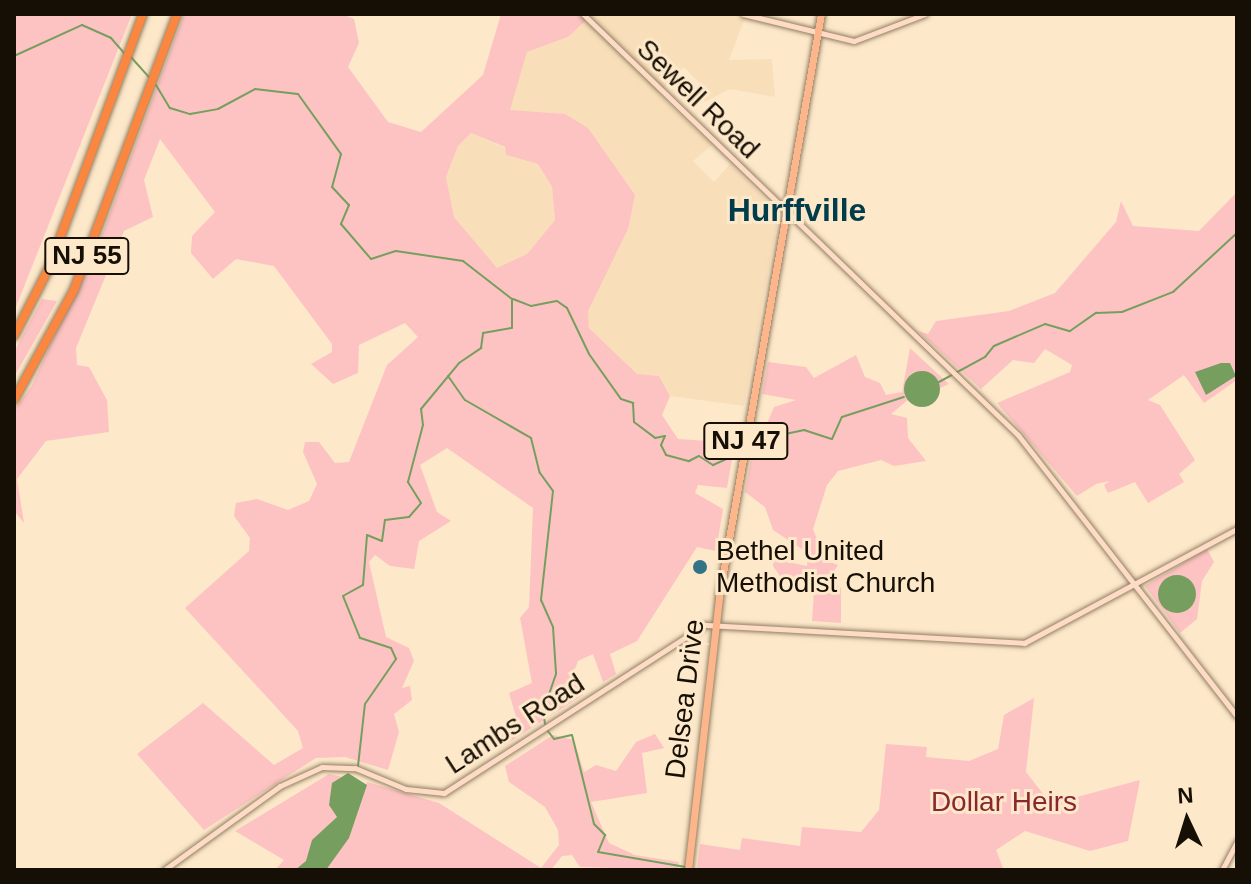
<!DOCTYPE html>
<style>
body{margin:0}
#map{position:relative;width:1251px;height:884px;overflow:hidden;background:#fde8ca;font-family:Arial,sans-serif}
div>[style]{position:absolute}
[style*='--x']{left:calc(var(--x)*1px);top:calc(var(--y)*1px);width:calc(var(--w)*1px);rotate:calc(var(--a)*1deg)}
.built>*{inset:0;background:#f8dfb9}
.green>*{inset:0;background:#fdc3c2}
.water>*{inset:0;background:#769f5f}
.round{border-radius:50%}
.stream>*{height:2px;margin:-1px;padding:0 1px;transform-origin:1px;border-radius:1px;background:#769f5f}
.roads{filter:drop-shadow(0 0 2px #927f63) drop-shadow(0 0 2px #927f63)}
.secondary>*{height:5px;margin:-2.5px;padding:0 2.5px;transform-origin:2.5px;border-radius:2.5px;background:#fedbc5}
.primary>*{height:7px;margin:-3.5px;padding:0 3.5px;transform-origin:3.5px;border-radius:3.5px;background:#fdb68c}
.highway>*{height:8px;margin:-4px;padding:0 4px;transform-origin:4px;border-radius:4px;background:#fb863f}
.dots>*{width:22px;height:22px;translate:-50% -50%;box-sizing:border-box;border:4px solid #fde8ca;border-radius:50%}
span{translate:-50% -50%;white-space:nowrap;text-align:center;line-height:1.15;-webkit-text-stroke:6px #fde8ca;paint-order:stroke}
.shield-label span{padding:2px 6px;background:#fde8ca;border:2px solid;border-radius:6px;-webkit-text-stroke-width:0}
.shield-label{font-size:26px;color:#160f05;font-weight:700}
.street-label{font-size:28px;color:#160f05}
.poi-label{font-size:28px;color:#160f05}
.left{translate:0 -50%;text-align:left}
.park-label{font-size:28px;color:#88272f}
.quarter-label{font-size:32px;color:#013c4b;font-weight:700}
.frame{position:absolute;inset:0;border:16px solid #160f05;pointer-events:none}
.north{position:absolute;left:1147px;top:780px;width:80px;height:80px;-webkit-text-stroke:6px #fde8ca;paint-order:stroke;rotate:356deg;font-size:22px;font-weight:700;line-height:32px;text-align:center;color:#160f05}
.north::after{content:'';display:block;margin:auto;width:28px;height:36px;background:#160f05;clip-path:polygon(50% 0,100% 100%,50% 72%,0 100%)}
</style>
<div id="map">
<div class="built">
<div style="clip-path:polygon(593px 14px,732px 14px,745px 18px,729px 60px,772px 59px,775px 97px,730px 89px,705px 102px,699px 94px,704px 88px,684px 67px,658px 94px,712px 145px,693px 161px,714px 182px,730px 164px,779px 213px,744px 406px,670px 396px,659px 376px,637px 375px,589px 328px,587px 311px,628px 229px,509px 111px,527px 52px,568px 37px)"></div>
<div style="clip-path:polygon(471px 133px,505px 148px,506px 155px,538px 164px,552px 187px,555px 220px,527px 254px,497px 269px,454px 217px,446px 177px,458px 146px)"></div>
</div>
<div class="green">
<div style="clip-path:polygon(14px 14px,132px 14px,14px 312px)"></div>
<div style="clip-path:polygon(evenodd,184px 14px,342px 14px,354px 19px,359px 43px,348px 67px,388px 122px,421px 132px,483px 75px,501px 14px,593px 14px,568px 37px,527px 52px,510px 110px,565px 114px,588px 128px,635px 195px,628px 229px,588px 311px,589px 328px,637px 374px,659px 376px,670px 396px,662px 415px,678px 439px,708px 441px,724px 429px,737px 431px,727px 488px,698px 485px,695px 493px,723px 509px,716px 551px,697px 547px,637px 641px,610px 654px,616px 674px,603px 682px,593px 654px,578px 661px,573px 674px,583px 695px,500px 748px,504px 724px,517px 720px,509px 693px,532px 683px,520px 618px,529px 607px,533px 508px,447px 448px,420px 465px,437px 512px,451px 521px,419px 541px,414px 569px,390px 566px,375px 555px,369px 562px,386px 637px,409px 648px,414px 661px,402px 688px,410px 686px,412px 700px,394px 714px,399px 732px,388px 770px,345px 757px,316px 758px,204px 830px,137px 754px,203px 703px,274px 765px,303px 748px,298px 731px,185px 608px,249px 551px,250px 538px,234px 516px,236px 503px,257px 499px,288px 510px,309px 501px,317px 484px,303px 452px,305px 442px,319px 442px,335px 463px,349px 462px,387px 365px,418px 337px,405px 323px,359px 345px,358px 373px,333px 384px,311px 364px,332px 352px,332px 344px,274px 266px,236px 259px,213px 279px,191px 253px,192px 236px,215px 212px,160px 139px,144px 180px,153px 217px,124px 231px,76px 348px,77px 365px,89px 367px,107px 400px,109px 432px,46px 441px,17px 479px,24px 523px,14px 511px,14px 410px,31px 387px,103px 232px,184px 14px,471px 133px,505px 147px,506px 155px,538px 164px,552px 187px,555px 220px,527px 254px,497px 268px,454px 217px,446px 177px,458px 146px,471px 133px)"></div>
<div style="clip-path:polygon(1237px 192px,1237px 380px,1204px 403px,1184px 375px,1148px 400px,1160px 405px,1195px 460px,1179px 474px,1184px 482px,1148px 503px,1135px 482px,1108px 493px,1104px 485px,1110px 481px,1096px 484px,1077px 496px,997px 403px,1070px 372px,1072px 365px,1045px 349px,1034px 363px,1013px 360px,981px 389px,918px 331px,928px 334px,936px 321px,1009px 311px,1055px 293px,1116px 222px,1121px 201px,1133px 226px,1199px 231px)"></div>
<div style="clip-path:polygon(42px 299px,57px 301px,14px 377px,14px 352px)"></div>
<div style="clip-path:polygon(910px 348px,949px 384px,940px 388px,933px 404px,908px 400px,891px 414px,907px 418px,908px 438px,926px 461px,894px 466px,881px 460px,838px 471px,827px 485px,813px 529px,825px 560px,838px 565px,828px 580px,841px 588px,841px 623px,812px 621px,814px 591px,806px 578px,780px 576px,773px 566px,773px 559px,807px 566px,808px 553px,773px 530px,765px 507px,745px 492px,756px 431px,766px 426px,774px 407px,796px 400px,762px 394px,768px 362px,806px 367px,814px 378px,856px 355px,865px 377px,880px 383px,886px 395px,902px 392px)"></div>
<div style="clip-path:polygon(1207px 549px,1214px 562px,1202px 581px,1197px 619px,1180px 633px,1145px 586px)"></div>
<div style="clip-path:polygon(1034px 698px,1026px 772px,1051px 804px,1140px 780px,1128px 841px,1090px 851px,1025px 831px,996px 850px,1004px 870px,697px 870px,700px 844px,740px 850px,742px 838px,800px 846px,802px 827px,861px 832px,879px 810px,886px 744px,927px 747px,926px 757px,969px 761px,998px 749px,1004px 715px)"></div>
<div style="clip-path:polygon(655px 734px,664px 748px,642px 753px,647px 793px,591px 802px,609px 843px,635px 855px,679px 862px,678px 870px,580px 867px,572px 855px,562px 856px,551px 870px,275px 870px,284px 860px,235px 831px,329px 774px,342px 777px,329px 803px,337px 817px,311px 847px,349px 837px,367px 782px,439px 803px,541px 868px,559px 845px,558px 830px,545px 807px,509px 782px,505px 766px,553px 735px,574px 740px,584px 772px,596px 765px,616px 771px,636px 742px)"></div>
</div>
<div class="water">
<div style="clip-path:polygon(1221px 363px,1230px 363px,1236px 376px,1206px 395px,1195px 372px)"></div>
<div class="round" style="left:904px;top:371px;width:36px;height:36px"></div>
<div class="round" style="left:1158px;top:575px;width:38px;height:38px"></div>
<div style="clip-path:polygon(348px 773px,367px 785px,349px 838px,326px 870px,295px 870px,306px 861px,312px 840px,337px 817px,329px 805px,332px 783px)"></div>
</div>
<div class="stream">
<div style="--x:14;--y:56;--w:75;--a:-24.5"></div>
<div style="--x:82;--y:25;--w:32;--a:24"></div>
<div style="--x:111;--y:38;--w:21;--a:49"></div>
<div style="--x:130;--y:56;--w:28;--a:48"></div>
<div style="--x:156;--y:85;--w:27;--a:59"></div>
<div style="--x:170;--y:108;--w:21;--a:17"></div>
<div style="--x:190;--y:114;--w:28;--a:-10"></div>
<div style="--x:218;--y:109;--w:42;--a:-28.4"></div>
<div style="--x:255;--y:89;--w:43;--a:6.6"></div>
<div style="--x:298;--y:94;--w:74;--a:54.4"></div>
<div style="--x:341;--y:154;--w:34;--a:105"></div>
<div style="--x:332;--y:187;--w:25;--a:47"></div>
<div style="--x:349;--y:205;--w:21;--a:113"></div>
<div style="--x:341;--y:224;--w:46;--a:49.4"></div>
<div style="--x:371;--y:259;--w:26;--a:-18"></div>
<div style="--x:396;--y:251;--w:68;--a:8.5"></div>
<div style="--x:463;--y:261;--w:62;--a:37.8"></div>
<div style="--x:513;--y:299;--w:19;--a:21"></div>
<div style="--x:531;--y:306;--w:26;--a:-11"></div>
<div style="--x:557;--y:301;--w:12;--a:35"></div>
<div style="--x:567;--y:308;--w:51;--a:64.4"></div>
<div style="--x:589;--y:354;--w:55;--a:54.6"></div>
<div style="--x:621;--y:399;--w:13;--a:18"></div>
<div style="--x:633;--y:403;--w:19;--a:87"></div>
<div style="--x:634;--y:422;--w:26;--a:37"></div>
<div style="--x:655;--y:438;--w:10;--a:-11"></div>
<div style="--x:665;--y:436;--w:10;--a:114"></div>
<div style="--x:661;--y:445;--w:11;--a:63"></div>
<div style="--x:666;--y:455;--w:24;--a:15"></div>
<div style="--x:689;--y:461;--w:11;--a:-27"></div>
<div style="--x:699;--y:456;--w:17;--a:33"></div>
<div style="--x:713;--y:465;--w:30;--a:-24"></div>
<div style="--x:448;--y:376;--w:29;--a:55"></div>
<div style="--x:465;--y:400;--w:76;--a:29.9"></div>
<div style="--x:531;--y:438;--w:36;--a:76"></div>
<div style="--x:540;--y:473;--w:22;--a:54"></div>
<div style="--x:553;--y:491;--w:110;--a:96.3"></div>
<div style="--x:541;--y:600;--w:30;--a:66"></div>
<div style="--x:553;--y:627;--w:47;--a:86.3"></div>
<div style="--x:556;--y:674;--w:39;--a:109"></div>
<div style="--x:543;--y:711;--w:13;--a:81"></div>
<div style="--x:939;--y:382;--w:52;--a:-28.5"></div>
<div style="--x:985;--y:357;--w:14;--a:-51"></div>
<div style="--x:994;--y:346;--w:56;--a:-23.3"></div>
<div style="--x:1045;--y:324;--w:26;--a:16"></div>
<div style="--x:1070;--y:331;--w:32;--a:-35"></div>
<div style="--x:1096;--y:313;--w:26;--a:-2"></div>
<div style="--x:1122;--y:312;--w:55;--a:-21.4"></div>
<div style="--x:1173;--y:292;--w:87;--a:-42.7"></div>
<div style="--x:747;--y:453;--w:13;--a:-9"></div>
<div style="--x:760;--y:451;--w:18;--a:-52"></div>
<div style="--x:771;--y:437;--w:34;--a:-12"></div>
<div style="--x:804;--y:430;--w:29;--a:18"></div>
<div style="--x:832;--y:439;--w:24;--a:-66"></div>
<div style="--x:842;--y:417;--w:65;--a:-17.9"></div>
<div style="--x:547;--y:730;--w:11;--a:52"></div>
<div style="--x:554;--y:739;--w:18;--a:-13"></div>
<div style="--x:572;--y:735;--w:92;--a:76.1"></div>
<div style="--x:594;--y:824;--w:16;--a:45"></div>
<div style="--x:605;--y:835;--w:18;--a:112"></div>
<div style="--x:598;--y:852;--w:89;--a:9.7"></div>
<div style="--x:358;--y:766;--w:62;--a:-83.6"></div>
<div style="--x:365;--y:704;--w:55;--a:-55.4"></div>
<div style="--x:396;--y:659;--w:12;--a:-114"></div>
<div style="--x:391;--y:648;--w:33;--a:-162"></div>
<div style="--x:360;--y:638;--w:45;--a:-112"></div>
<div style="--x:343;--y:596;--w:23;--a:-29"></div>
<div style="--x:363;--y:585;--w:50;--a:-85.4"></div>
<div style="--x:367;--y:535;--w:16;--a:22"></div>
<div style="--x:382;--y:541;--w:21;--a:-82"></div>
<div style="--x:385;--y:520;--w:24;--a:-7"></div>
<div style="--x:409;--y:517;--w:18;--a:-49"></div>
<div style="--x:421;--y:503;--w:25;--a:-122"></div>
<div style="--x:408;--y:482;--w:59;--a:-75.3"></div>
<div style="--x:423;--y:425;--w:16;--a:-97"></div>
<div style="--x:421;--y:409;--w:60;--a:-50.4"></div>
<div style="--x:459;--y:363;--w:27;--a:-34"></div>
<div style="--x:481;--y:348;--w:15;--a:-82"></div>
<div style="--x:483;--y:333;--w:29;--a:-10"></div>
<div style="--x:512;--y:328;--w:28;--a:-90"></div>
</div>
<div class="roads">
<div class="secondary">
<div style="--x:583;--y:14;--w:605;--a:44.06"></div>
<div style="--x:1018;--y:435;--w:356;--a:52.1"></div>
<div style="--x:743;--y:14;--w:114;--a:13.7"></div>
<div style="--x:854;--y:41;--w:76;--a:-20.8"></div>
<div style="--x:164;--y:870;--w:143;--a:-35.9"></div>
<div style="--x:280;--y:786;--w:46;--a:-24.3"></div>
<div style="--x:322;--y:767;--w:33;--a:2"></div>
<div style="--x:355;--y:768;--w:55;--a:22.4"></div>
<div style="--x:406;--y:789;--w:38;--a:6"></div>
<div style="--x:444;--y:793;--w:310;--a:-32.8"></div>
<div style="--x:705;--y:625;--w:320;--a:3.2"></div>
<div style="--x:1024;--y:643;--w:242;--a:-28.2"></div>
<div style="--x:1222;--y:870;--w:32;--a:-62"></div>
</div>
<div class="primary">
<div style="--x:688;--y:870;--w:276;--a:-83.5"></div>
<div style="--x:719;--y:596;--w:591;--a:-80.06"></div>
</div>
<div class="highway">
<div style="--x:14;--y:336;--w:76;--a:-62.8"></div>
<div style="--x:49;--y:268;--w:271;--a:-69.7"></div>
<div style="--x:14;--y:400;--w:125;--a:-61.4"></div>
<div style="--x:74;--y:290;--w:295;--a:-69.5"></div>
</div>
</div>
<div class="dots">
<div style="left:700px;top:567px;background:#327386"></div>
</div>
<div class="shield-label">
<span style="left:87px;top:256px">NJ 55</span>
<span style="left:746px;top:441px">NJ 47</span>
</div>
<div class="street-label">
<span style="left:698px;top:99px;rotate:44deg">Sewell Road</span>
<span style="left:685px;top:699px;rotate:-83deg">Delsea Drive</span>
<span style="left:515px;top:724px;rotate:-33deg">Lambs Road</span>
</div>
<div class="poi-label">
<span class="left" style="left:716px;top:567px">Bethel United<br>Methodist Church</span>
</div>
<div class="park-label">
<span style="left:1004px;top:802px">Dollar Heirs</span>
</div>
<div class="quarter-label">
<span style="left:797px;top:210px">Hurffville</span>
</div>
<div class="frame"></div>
<div class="north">N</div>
</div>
